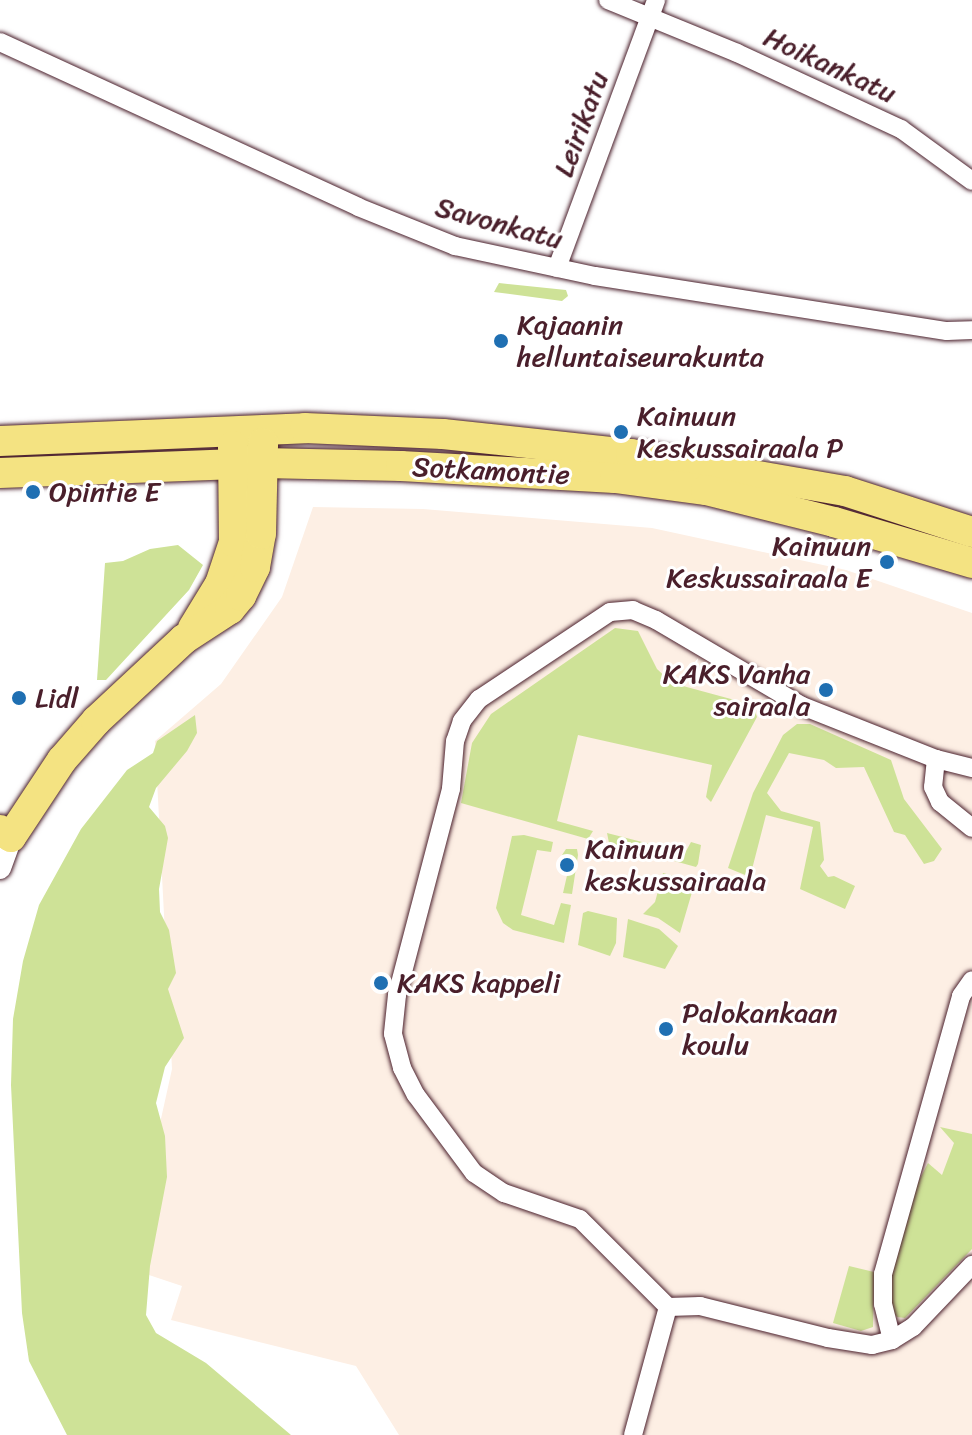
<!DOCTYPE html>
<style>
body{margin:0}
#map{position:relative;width:972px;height:1435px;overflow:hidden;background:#fff;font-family:Sriracha,sans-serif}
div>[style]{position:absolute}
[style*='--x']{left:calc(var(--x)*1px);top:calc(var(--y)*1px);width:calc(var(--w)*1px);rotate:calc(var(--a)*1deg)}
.built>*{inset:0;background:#fdefe4}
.green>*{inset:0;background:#cee297}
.roads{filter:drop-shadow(0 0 2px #4a1f2b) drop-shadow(0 0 2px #4a1f2b)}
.minor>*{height:18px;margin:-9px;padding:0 9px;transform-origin:9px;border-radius:9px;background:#fff}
.tertiary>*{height:22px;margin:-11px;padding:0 11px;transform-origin:11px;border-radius:11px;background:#fff}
.trunk>*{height:30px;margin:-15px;padding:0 15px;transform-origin:15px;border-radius:15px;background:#f4e382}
.dots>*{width:22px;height:22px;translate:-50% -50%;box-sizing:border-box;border:4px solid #fff;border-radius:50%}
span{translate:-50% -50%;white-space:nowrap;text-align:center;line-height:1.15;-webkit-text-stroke:6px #fff;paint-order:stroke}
.street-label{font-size:28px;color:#4a1f2b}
.poi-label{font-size:28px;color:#4a1f2b}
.left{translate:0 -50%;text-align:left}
.right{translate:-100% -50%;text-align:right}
</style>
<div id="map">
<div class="built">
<div style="clip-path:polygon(313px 507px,423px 509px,652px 528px,846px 570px,972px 613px,972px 1435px,399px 1435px,356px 1366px,171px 1320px,182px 1286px,128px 1268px,172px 1069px,155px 741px,221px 684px,282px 597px)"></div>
</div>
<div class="green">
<div style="clip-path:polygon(499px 283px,566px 290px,568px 296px,562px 301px,494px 292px)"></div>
<div style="clip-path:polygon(178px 545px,203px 565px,189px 590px,106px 680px,97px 680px,105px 563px,123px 561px,150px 549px)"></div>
<div style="clip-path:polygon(615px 628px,638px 631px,657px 669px,672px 683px,753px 705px,757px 717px,711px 802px,706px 797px,712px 765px,578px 735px,557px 821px,593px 831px,588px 839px,461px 803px,472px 743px,491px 714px)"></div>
<div style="clip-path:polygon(195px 715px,197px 733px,187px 751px,156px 788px,149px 807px,165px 826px,168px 838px,159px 889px,160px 912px,169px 930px,176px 973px,168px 989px,184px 1038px,165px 1067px,156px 1103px,165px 1136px,167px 1177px,150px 1266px,146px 1315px,156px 1333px,206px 1363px,291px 1435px,67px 1435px,29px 1361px,22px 1313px,11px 1085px,13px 1019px,23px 961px,39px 905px,81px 829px,127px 770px,153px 753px,157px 741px)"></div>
<div style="clip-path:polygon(797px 724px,810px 724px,891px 760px,904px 799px,942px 849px,934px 861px,924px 864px,905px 835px,894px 832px,864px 767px,836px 768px,824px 760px,789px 753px,767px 793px,781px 811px,820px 822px,824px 860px,820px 866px,828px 877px,834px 876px,855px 886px,845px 909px,800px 889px,813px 827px,766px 815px,750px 877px,728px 868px,753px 793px,783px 735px)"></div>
<div style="clip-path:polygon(607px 833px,685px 853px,691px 842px,701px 845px,698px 864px,696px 867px,609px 843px)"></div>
<div style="clip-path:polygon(524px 835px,553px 842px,551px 852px,537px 850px,521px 915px,554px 925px,561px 903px,571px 905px,564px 943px,513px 930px,503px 923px,496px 908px,512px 836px)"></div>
<div style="clip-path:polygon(566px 849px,577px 849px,578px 855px,572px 894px,563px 893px,571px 858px,562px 855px)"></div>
<div style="clip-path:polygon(663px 873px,695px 882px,680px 933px,658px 918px,643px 914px,655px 902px)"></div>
<div style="clip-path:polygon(588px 911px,617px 918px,616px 943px,610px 956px,578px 945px,583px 913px)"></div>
<div style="clip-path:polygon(628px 919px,659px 929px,678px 946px,665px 969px,623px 957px)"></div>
<div style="clip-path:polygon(940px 1127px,972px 1134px,972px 1249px,905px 1318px,897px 1317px,892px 1311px,891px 1279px,913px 1192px,928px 1163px,942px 1175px,954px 1143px)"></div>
<div style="clip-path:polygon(849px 1266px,874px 1272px,873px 1327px,861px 1331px,833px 1323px)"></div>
</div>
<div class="roads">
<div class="minor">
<div style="--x:608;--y:0;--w:139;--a:22.3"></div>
<div style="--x:737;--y:53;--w:181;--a:24.9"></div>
<div style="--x:901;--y:129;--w:88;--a:36.2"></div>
<div style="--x:0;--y:42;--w:394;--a:24.7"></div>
<div style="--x:358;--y:207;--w:105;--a:21.9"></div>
<div style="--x:455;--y:246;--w:143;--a:12.1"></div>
<div style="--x:595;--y:276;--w:356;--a:8.9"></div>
<div style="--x:947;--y:331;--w:25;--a:-2"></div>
<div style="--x:557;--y:268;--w:286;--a:-69.7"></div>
<div style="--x:936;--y:759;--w:28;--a:96"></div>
<div style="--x:933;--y:787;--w:17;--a:65"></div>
<div style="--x:940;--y:802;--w:41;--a:39.1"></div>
<div style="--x:972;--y:768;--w:37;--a:-166"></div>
<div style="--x:936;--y:759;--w:144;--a:-158.4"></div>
<div style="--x:802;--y:706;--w:169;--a:-149.5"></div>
<div style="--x:656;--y:620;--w:25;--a:-157"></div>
<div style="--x:633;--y:610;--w:23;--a:175"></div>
<div style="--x:610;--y:612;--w:157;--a:146.4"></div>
<div style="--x:479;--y:699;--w:28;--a:128"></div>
<div style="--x:462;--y:721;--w:21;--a:109"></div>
<div style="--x:455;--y:741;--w:48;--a:94.8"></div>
<div style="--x:451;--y:789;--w:213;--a:104.7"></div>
<div style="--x:397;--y:995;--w:39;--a:96"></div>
<div style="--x:393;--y:1034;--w:35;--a:75"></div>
<div style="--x:402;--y:1068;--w:30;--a:63"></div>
<div style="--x:416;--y:1095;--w:97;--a:53.4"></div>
<div style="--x:474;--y:1173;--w:36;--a:34"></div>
<div style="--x:504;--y:1193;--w:80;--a:18.9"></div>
<div style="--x:580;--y:1219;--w:124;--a:45"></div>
<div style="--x:668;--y:1307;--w:32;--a:-2"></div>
<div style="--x:700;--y:1306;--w:132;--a:14"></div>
<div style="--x:828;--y:1338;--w:45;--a:9"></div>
<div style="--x:872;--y:1345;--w:21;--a:-14"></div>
<div style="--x:892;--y:1340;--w:25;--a:-32"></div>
<div style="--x:913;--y:1327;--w:86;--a:-46.4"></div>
<div style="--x:892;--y:1340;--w:37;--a:-104"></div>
<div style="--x:883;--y:1304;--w:30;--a:-90"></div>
<div style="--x:883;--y:1274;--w:289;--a:-74.3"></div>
<div style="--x:961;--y:996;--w:19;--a:-55"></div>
<div style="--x:633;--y:1435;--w:133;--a:-74.7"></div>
</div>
<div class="tertiary">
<div style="--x:0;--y:868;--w:33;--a:-70"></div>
</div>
<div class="trunk">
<div style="--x:0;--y:441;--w:305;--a:-2.4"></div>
<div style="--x:305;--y:428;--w:138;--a:2.5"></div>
<div style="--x:443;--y:434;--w:189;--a:6.1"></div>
<div style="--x:631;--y:454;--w:217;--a:9.8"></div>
<div style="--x:845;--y:491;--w:133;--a:17.9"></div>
<div style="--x:0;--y:473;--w:263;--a:-2.2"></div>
<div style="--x:263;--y:463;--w:138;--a:1.2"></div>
<div style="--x:401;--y:466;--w:214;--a:3.2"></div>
<div style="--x:615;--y:478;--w:92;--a:7.5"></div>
<div style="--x:706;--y:490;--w:132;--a:14"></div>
<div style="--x:834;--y:522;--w:144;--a:16.5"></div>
<div style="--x:193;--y:628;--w:52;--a:-58.5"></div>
<div style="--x:220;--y:584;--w:44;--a:-71.6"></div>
<div style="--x:234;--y:542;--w:96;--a:-90.6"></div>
<div style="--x:0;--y:830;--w:13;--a:32"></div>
<div style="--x:11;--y:837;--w:92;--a:-56.5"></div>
<div style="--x:62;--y:760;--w:52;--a:-48.9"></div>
<div style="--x:96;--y:721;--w:120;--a:-43"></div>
<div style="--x:184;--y:639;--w:55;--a:-33.1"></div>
<div style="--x:230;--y:609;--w:17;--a:-50"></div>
<div style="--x:241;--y:596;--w:32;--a:-64"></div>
<div style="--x:255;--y:567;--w:34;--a:-80"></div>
<div style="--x:261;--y:534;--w:91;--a:-88.7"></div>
</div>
</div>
<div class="dots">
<div style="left:501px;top:341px;background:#1f6fb2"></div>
<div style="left:621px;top:432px;background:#1f6fb2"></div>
<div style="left:33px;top:492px;background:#1f6fb2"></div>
<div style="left:887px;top:562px;background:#1f6fb2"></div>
<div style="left:826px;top:690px;background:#1f6fb2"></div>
<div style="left:19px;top:698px;background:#1f6fb2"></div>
<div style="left:567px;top:865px;background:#1f6fb2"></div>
<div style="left:381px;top:983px;background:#1f6fb2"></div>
<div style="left:666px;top:1029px;background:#1f6fb2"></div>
</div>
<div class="street-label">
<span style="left:830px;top:65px;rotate:25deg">Hoikankatu</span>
<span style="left:581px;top:124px;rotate:-70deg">Leirikatu</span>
<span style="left:499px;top:223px;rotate:15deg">Savonkatu</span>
<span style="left:491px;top:471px;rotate:3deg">Sotkamontie</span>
</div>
<div class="poi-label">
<span class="left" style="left:517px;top:341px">Kajaanin<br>helluntaiseurakunta</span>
<span class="left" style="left:637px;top:432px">Kainuun<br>Keskussairaala P</span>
<span class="left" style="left:49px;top:492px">Opintie E</span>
<span class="right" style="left:871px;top:562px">Kainuun<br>Keskussairaala E</span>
<span class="right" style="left:810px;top:690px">KAKS Vanha<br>sairaala</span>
<span class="left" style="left:35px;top:698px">Lidl</span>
<span class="left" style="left:585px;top:865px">Kainuun<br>keskussairaala</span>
<span class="left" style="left:397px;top:983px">KAKS kappeli</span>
<span class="left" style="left:682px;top:1029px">Palokankaan<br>koulu</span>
</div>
</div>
